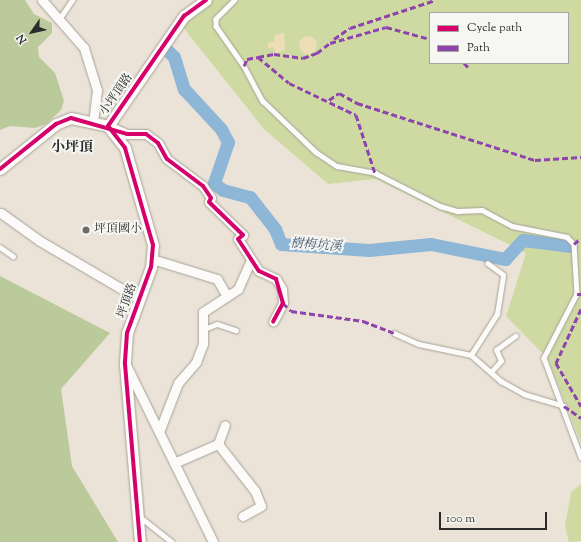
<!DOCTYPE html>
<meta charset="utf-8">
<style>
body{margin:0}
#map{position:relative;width:581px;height:542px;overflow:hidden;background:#ebe3d7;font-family:"Sorts Mill Goudy","Noto Serif TC",serif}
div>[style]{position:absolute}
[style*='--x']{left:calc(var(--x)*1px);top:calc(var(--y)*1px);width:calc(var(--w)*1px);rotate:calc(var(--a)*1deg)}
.green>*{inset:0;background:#cfdaa3}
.forest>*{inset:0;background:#baca9a}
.sand>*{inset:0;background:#eddeb8}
.round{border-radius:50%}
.river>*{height:13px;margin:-6.5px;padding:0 6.5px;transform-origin:6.5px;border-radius:6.5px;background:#8db6d7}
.roads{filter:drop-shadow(0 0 1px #a6a19a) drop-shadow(0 0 1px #a6a19a)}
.service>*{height:4.5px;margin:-2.25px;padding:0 2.25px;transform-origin:2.25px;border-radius:2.25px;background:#fcfbf9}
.minor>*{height:9px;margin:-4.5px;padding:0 4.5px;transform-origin:4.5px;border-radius:4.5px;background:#fcfbf9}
.tertiary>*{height:11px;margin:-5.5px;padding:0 5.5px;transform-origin:5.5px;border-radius:5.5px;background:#fcfbf9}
.quiet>*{height:3px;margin-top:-1.5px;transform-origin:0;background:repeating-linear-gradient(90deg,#8e44ad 0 6px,transparent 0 9px)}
.cycleway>*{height:4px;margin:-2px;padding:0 2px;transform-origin:2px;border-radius:2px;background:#d6006c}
.dots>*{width:11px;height:11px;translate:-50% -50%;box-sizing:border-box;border:2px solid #f6f6f2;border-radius:50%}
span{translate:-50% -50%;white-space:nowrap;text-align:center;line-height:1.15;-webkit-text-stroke:4px #f6f6f2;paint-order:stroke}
.street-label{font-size:12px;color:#2b2b2b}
.poi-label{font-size:12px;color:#2b2b2b}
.left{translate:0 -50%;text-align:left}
.water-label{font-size:13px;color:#425b70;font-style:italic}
.quarter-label{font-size:14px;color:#2b2b2b;font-weight:700}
.legend{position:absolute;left:429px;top:12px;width:140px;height:52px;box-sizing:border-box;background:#f6f6f2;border:1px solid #a5a5a2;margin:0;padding:5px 7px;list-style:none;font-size:12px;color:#2b2b2b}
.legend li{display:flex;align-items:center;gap:8px;height:20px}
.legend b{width:20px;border:1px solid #a5a5a2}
.north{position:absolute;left:12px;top:12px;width:40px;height:40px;-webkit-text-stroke:3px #f6f6f2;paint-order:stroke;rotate:236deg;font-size:11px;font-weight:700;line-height:16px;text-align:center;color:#2b2b2b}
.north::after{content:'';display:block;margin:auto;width:14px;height:18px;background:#2b2b2b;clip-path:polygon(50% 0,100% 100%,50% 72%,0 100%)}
.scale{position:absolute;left:439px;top:512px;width:108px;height:18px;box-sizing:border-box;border:2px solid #2b2b2b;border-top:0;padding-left:5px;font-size:12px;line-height:14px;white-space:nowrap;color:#2b2b2b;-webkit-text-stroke:3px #f6f6f2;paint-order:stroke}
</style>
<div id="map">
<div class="green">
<div style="clip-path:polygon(evenodd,206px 0,581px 0,581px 443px,548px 359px,506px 316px,526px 253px,376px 179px,328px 184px,264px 129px,182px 26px,206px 0,430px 13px,568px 13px,568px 63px,430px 63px,430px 13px)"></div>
<div style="clip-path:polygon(581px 484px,581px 541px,569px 542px,565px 526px,571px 492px)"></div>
</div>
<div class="forest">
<div style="clip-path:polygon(0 0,25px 0,34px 14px,52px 23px,52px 33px,38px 47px,39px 57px,55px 73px,64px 101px,61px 110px,46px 124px,35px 128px,10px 126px,0 130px)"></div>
<div style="clip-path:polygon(0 276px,110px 333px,61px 389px,72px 466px,118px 542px,0 542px)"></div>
</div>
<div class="sand">
<div style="clip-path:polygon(284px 33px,285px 50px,276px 53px,273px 47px,268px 48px,268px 43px,275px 41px,274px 35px)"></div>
<div class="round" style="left:299px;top:36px;width:18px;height:18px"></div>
</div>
<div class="river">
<div style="--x:166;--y:49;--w:11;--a:45"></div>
<div style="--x:174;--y:57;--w:34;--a:73"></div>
<div style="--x:184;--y:89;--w:54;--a:47.2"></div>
<div style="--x:221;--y:129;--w:15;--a:62"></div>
<div style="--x:228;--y:142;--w:43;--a:108.9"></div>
<div style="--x:214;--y:183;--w:11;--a:38"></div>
<div style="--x:223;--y:190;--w:28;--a:15"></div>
<div style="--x:250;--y:197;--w:41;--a:52"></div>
<div style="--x:275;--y:229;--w:16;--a:68"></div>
<div style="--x:281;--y:244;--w:88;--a:3.9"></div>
<div style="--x:369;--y:250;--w:62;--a:-5.5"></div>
<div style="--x:431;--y:244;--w:76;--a:11.5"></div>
<div style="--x:505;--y:259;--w:26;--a:-47"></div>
<div style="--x:523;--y:240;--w:46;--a:7.4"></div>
</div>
<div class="roads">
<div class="service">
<div style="--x:235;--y:0;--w:27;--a:135"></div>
<div style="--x:216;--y:19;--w:7;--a:90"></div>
<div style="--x:216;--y:26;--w:49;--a:55"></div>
<div style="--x:244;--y:66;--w:40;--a:62"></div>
<div style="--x:263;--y:101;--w:74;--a:43.9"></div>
<div style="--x:316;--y:152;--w:25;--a:34"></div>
<div style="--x:337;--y:166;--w:39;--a:10"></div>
<div style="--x:375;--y:173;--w:73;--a:26.9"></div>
<div style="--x:440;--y:206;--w:18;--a:16"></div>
<div style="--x:457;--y:211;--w:25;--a:-2"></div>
<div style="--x:482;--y:210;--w:34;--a:28"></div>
<div style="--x:512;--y:226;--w:56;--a:11.3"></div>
<div style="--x:567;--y:237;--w:10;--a:45"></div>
<div style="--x:574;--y:244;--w:50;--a:86.6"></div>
<div style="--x:577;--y:294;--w:72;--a:117.3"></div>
<div style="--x:544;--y:358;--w:106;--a:69.5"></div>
<div style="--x:60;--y:18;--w:22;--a:-56"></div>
<div style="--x:0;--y:247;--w:16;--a:35"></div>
<div style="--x:204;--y:329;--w:14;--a:-21"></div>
<div style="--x:217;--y:324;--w:20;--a:18"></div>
<div style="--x:394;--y:333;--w:27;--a:24"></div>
<div style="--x:419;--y:344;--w:53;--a:11.9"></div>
<div style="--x:471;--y:355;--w:40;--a:41"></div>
<div style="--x:501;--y:381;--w:26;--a:29"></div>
<div style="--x:524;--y:394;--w:42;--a:16.7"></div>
<div style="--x:471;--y:355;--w:49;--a:-57.6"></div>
<div style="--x:497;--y:314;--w:39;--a:-81"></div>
<div style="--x:503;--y:275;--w:19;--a:-144"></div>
<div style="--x:491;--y:372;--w:15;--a:-48"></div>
<div style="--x:501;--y:361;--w:12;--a:-114"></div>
<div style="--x:496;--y:350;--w:24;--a:-36"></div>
<div style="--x:139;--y:516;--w:42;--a:38.2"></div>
</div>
<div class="minor">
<div style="--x:42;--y:0;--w:64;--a:48.8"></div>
<div style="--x:84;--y:48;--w:44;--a:72.8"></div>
<div style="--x:97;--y:90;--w:32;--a:97"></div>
<div style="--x:109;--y:126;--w:20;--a:24"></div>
<div style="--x:127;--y:134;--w:19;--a:0"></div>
<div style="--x:146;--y:134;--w:15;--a:37"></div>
<div style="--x:158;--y:143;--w:18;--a:61"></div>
<div style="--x:167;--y:159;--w:45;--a:36.9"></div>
<div style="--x:203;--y:186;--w:14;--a:56"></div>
<div style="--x:211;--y:198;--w:4;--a:117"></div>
<div style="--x:209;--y:202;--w:47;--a:44.1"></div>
<div style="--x:243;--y:235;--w:6;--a:141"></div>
<div style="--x:238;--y:239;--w:38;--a:57"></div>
<div style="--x:259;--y:271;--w:19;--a:25"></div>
<div style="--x:276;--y:279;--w:12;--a:59"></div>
<div style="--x:282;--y:289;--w:14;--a:86"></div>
<div style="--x:283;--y:303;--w:21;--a:118"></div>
<div style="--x:1;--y:213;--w:48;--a:35.7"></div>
<div style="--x:40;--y:241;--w:115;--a:30.4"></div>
<div style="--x:152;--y:259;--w:68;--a:17.1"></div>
<div style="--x:217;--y:279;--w:20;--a:60"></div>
<div style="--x:126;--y:365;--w:197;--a:63.8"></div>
<div style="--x:159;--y:432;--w:53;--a:-68.8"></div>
<div style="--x:178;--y:383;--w:28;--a:-49"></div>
<div style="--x:196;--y:362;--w:19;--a:-69"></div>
<div style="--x:203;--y:344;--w:32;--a:-90"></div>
<div style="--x:203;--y:312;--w:42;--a:-33.3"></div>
<div style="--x:238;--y:289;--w:32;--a:-66"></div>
<div style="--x:218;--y:444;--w:20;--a:-70"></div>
<div style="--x:174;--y:463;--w:48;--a:-23.4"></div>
<div style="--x:218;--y:444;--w:60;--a:51.8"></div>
<div style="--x:255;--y:491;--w:16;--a:68"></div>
<div style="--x:261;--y:506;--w:21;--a:151"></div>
</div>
<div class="tertiary">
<div style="--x:108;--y:126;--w:28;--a:52"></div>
<div style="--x:125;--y:148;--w:101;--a:73.9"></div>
<div style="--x:153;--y:245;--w:22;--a:95"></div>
<div style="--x:151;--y:267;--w:70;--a:110"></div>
<div style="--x:127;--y:333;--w:31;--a:94"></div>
<div style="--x:125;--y:364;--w:179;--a:85.2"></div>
<div style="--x:108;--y:126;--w:134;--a:-55.4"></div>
<div style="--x:184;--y:16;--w:27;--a:-36"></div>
<div style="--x:0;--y:169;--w:72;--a:-38.8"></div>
<div style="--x:56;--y:124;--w:16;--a:-22"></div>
<div style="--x:71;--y:118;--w:38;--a:12"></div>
</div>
</div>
<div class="quiet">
<div style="--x:334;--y:39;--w:19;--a:-35"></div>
<div style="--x:350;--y:28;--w:89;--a:-18.2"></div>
<div style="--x:258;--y:57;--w:16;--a:-11"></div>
<div style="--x:274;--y:54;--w:29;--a:8"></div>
<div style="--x:303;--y:58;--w:15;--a:-20"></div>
<div style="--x:317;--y:53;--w:16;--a:-38"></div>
<div style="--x:330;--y:43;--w:58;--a:-15.9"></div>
<div style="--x:386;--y:27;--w:46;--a:15.3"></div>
<div style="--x:464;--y:63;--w:6;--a:45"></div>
<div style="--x:244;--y:66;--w:8;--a:-67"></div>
<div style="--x:247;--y:59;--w:11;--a:-10"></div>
<div style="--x:258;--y:57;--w:40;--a:40"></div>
<div style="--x:289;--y:83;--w:74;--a:25.5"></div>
<div style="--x:356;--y:115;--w:61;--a:71.9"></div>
<div style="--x:329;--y:100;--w:12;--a:-35"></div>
<div style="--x:339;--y:93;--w:21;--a:29"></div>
<div style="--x:357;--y:103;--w:187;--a:17.8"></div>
<div style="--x:535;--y:160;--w:46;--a:-3.7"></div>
<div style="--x:574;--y:244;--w:9;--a:-41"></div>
<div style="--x:577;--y:294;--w:4;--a:0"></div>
<div style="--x:283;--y:303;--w:11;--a:45"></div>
<div style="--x:291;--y:311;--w:73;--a:7.9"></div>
<div style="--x:363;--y:321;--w:33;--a:21"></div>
<div style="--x:581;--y:309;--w:60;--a:114.8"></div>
<div style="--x:556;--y:363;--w:50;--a:59.8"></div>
<div style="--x:564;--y:406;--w:21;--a:35"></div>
</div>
<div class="cycleway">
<div style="--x:108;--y:126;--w:28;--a:52"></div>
<div style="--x:125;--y:148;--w:101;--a:73.9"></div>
<div style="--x:153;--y:245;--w:22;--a:95"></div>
<div style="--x:151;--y:267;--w:70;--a:110"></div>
<div style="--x:127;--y:333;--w:31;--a:94"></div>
<div style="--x:125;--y:364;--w:179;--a:85.2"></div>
<div style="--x:108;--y:126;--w:134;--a:-55.4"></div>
<div style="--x:184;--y:16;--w:27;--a:-36"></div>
<div style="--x:0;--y:169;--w:72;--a:-38.8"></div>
<div style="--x:56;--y:124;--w:16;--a:-22"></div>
<div style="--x:71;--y:118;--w:58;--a:15.9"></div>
<div style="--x:127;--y:134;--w:19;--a:0"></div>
<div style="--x:146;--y:134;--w:15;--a:37"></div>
<div style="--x:158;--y:143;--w:18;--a:61"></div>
<div style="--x:167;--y:159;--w:45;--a:36.9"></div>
<div style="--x:203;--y:186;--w:14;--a:56"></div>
<div style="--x:211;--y:198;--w:4;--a:117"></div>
<div style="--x:209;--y:202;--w:47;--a:44.1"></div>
<div style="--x:243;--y:235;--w:6;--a:141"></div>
<div style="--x:238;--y:239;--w:38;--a:57"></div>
<div style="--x:259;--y:271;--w:19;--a:25"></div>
<div style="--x:276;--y:279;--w:25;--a:74"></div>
<div style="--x:283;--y:303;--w:21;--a:118"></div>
</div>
<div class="dots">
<div style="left:86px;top:230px;background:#6e6b67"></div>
</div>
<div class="street-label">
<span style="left:117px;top:95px;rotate:-55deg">小坪頂路</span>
<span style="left:128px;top:301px;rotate:-70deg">坪頂路</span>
</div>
<div class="poi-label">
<span class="left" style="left:94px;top:230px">坪頂國小</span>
</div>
<div class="water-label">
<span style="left:316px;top:246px;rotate:4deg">樹梅坑溪</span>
</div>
<div class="quarter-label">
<span style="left:72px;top:148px">小坪頂</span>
</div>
<ul class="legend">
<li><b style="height:5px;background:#d6006c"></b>Cycle path</li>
<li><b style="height:5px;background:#8e44ad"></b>Path</li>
</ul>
<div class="north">N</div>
<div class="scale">100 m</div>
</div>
